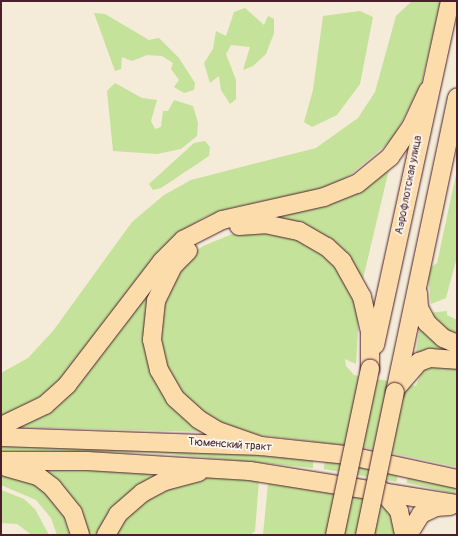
<!DOCTYPE html>
<meta charset="utf-8">
<style>
body{margin:0}
#map{position:relative;width:458px;height:536px;overflow:hidden;background:#f4ebd9;font-family:Pangolin,sans-serif}
div>[style]{position:absolute}
[style*='--x']{left:calc(var(--x)*1px);top:calc(var(--y)*1px);width:calc(var(--w)*1px);rotate:calc(var(--a)*1deg)}
.green>*{inset:0;background:#c4e299;transform-origin:0 0}
.roads{filter:drop-shadow(0 0 1px #4a1f2b) drop-shadow(0 0 1px #4a1f2b)}
.primary>*{height:18px;margin:-9px;padding:0 9px;transform-origin:9px;border-radius:9px;background:#fddcac}
.bridges{filter:drop-shadow(0 0 1px #4a1f2b) drop-shadow(0 0 1px #4a1f2b)}
.primary-bridge>*{height:18px;margin:-9px;padding:0 9px;transform-origin:9px;border-radius:9px;background:#fddcac}
span{translate:-50% -50%;white-space:nowrap;text-align:center;line-height:1.15;-webkit-text-stroke:3.5px #fbf7ec;paint-order:stroke}
.street-label{font-size:11px;color:#4a1f2b}
.frame{position:absolute;inset:0;border:2px solid #4a1f2b;pointer-events:none}
</style>
<div id="map">
<div class="green">
<div style="clip-path:polygon(412px 1px,441px 1px,421px 84px,393px 139px,345px 179px,317px 190px,235px 207px,205px 217px,181px 232px,54px 389px,1px 418px,1px 373px,28px 358px,53px 331px,132px 222px,164px 195px,191px 180px,316px 148px,358px 118px,375px 92px,396px 16px)"></div>
<div style="clip-path:polygon(245px 8px,264px 25px,268px 16px,274px 19px,274px 33px,266px 54px,253px 66px,243px 70px,250px 47px,231px 45px,226px 54px,236px 80px,236px 99px,230px 104px,221px 90px,219px 76px,210px 83px,204px 63px,213px 49px,216px 31px,226px 36px,234px 12px)"></div>
<div style="clip-path:polygon(360px 11px,373px 17px,360px 84px,337px 115px,312px 127px,304px 122px,313px 90px,323px 16px)"></div>
<div style="clip-path:polygon(94px 13px,105px 14px,149px 40px,159px 38px,179px 58px,195px 83px,194px 90px,184px 93px,174px 87px,179px 80px,171px 69px,173px 63px,162px 56px,147px 55px,132px 61px,122px 57px,121px 69px,115px 71px)"></div>
<div style="clip-path:polygon(115px 83px,142px 98px,157px 100px,151px 121px,155px 129px,161px 127px,163px 111px,168px 111px,174px 100px,193px 106px,198px 123px,197px 136px,181px 149px,157px 154px,113px 151px,107px 91px)"></div>
<div style="clip-path:polygon(205px 141px,210px 147px,209px 156px,161px 188px,153px 190px,149px 184px,194px 143px)"></div>
<div style="clip-path:polygon(390px 165px,362px 283px,343px 254px,252px 219px)"></div>
<div style="clip-path:polygon(457px 170px,457px 257px,446px 298px,431px 304px,428px 277px,431px 267px,437px 263px)"></div>
<div style="clip-path:polygon(237px 232px,281px 232px,319px 249px,345px 277px,359px 313px,356px 364px,345px 359px,346px 366px,354px 375px,416px 386px,424px 366px,422px 356px,416px 352px,420px 326px,429px 313px,447px 311px,447px 315px,457px 320px,457px 467px,367px 448px,242px 433px,203px 414px,185px 398px,165px 366px,157px 327px,167px 288px,189px 256px,203px 246px)"></div>
<div style="clip-path:polygon(170px 259px,149px 349px,209px 432px,13px 427px,41px 412px)"></div>
<div style="clip-path:polygon(1px 446px,224px 451px,313px 460px,313px 468px,159px 453px,1px 451px)"></div>
<div style="left:325px;top:461px;width:74px;height:8px;rotate:10deg"></div>
<div style="clip-path:polygon(1px 470px,41px 487px,64px 516px,69px 535px,57px 535px,51px 518px,36px 500px,1px 485px)"></div>
<div style="clip-path:polygon(34px 470px,137px 471px,170px 474px,101px 535px,83px 535px)"></div>
<div style="clip-path:polygon(200px 476px,259px 480px,255px 531px,250px 535px,115px 535px,128px 515px,155px 492px)"></div>
<div style="left:408px;top:476px;width:50px;height:7px;rotate:13deg"></div>
<div style="clip-path:polygon(274px 482px,351px 492px,389px 507px,397px 535px,263px 535px,268px 484px)"></div>
<div style="clip-path:polygon(1px 490px,24px 499px,35px 509px,49px 535px,32px 535px,17px 524px,1px 523px)"></div>
</div>
<div class="roads">
<div class="primary">
<div style="--x:239;--y:226;--w:26;--a:-4"></div>
<div style="--x:265;--y:224;--w:35;--a:12"></div>
<div style="--x:299;--y:231;--w:32;--a:30"></div>
<div style="--x:327;--y:247;--w:21;--a:43"></div>
<div style="--x:342;--y:261;--w:41;--a:60.9"></div>
<div style="--x:362;--y:297;--w:35;--a:77"></div>
<div style="--x:370;--y:331;--w:38;--a:90"></div>
<div style="--x:188;--y:251;--w:21;--a:135"></div>
<div style="--x:173;--y:266;--w:39;--a:116"></div>
<div style="--x:156;--y:301;--w:39;--a:96"></div>
<div style="--x:152;--y:340;--w:31;--a:77"></div>
<div style="--x:159;--y:370;--w:32;--a:60"></div>
<div style="--x:175;--y:398;--w:31;--a:42"></div>
<div style="--x:198;--y:419;--w:23;--a:31"></div>
<div style="--x:218;--y:431;--w:46;--a:19.2"></div>
<div style="--x:418;--y:293;--w:15;--a:86"></div>
<div style="--x:419;--y:308;--w:17;--a:62"></div>
<div style="--x:427;--y:323;--w:22;--a:43"></div>
<div style="--x:443;--y:338;--w:15;--a:23"></div>
<div style="--x:375;--y:345;--w:352;--a:-77.7"></div>
<div style="--x:398;--y:386;--w:32;--a:-49"></div>
<div style="--x:419;--y:362;--w:12;--a:-20"></div>
<div style="--x:430;--y:358;--w:27;--a:4"></div>
<div style="--x:395;--y:392;--w:301;--a:-78.1"></div>
<div style="--x:1;--y:426;--w:49;--a:-25.5"></div>
<div style="--x:45;--y:405;--w:30;--a:-42"></div>
<div style="--x:67;--y:385;--w:156;--a:-52.5"></div>
<div style="--x:162;--y:261;--w:30;--a:-45"></div>
<div style="--x:183;--y:240;--w:44;--a:-27.1"></div>
<div style="--x:222;--y:220;--w:105;--a:-12.7"></div>
<div style="--x:324;--y:197;--w:35;--a:-22"></div>
<div style="--x:357;--y:184;--w:43;--a:-39.3"></div>
<div style="--x:390;--y:157;--w:37;--a:-55"></div>
<div style="--x:411;--y:127;--w:40;--a:-65"></div>
<div style="--x:1;--y:437;--w:260;--a:2"></div>
<div style="--x:261;--y:446;--w:85;--a:6"></div>
<div style="--x:346;--y:455;--w:114;--a:12.2"></div>
<div style="--x:1;--y:461;--w:86;--a:0"></div>
<div style="--x:87;--y:461;--w:163;--a:3.5"></div>
<div style="--x:250;--y:471;--w:210;--a:9.1"></div>
<div style="--x:6;--y:467;--w:33;--a:16"></div>
<div style="--x:38;--y:476;--w:18;--a:38"></div>
<div style="--x:52;--y:487;--w:33;--a:51"></div>
<div style="--x:73;--y:513;--w:23;--a:72"></div>
<div style="--x:380;--y:489;--w:29;--a:49"></div>
<div style="--x:399;--y:511;--w:25;--a:78"></div>
<div style="--x:106;--y:535;--w:24;--a:-60"></div>
<div style="--x:118;--y:514;--w:32;--a:-41"></div>
<div style="--x:142;--y:493;--w:26;--a:-28"></div>
<div style="--x:165;--y:481;--w:35;--a:-15"></div>
<div style="--x:408;--y:535;--w:25;--a:-58"></div>
<div style="--x:421;--y:514;--w:17;--a:-25"></div>
<div style="--x:436;--y:507;--w:14;--a:-4"></div>
</div>
</div>
<div class="bridges">
<div class="primary-bridge">
<div style="--x:335;--y:535;--w:170;--a:-78.1"></div>
<div style="--x:365;--y:535;--w:146;--a:-78.2"></div>
</div>
</div>
<div class="street-label">
<span style="left:409px;top:185px;rotate:-79deg">Аэрофлотская улица</span>
<span style="left:230px;top:445px;rotate:4deg">Тюменский тракт</span>
</div>
<div class="frame"></div>
</div>
